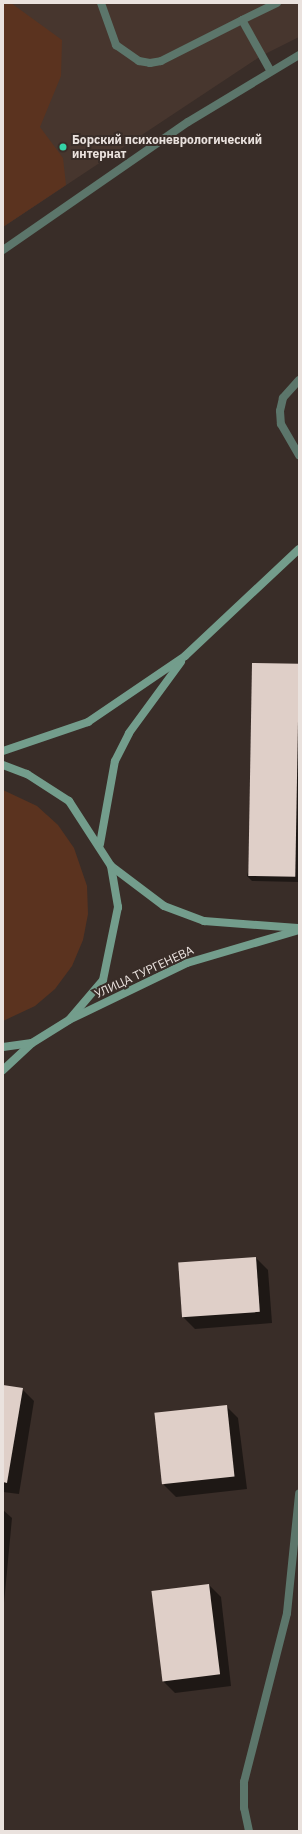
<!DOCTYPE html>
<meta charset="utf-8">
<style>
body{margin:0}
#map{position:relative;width:302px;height:1834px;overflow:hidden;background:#392d28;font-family:"IBM Plex Sans",sans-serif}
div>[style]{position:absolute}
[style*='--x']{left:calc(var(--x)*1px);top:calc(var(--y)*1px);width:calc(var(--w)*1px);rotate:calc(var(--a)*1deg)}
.built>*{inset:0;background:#47362e}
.green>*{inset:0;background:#5b331f}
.shadow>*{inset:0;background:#0007}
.building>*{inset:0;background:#dfcfc8;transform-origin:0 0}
.lane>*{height:8px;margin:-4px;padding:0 4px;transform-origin:4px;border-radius:4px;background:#5c766b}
.street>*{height:8px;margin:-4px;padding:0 4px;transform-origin:4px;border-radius:4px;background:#5c766b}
.secondary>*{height:8px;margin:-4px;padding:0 4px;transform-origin:4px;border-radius:4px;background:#739d8c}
.dots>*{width:11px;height:11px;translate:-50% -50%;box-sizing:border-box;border:2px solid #392d28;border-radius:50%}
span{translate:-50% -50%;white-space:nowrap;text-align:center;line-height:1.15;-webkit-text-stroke:4px #392d28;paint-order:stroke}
.poi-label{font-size:12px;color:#eae2de;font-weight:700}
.left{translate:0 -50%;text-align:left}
.street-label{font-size:12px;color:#eae2de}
.frame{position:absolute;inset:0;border:4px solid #eae2de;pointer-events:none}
</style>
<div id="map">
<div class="built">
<div style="clip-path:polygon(3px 3px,299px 3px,299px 37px,261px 56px,3px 227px)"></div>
</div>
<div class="green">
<div style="clip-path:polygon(3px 3px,11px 3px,62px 40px,61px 76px,40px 127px,63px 158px,66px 185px,3px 227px)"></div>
<div style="clip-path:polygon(3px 790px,37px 806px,58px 825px,74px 848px,87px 886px,88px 914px,83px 940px,72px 966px,55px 989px,35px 1006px,3px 1021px)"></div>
</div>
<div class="shadow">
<div style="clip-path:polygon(299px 665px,299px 882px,252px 881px,247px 876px)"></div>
<div style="clip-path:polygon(256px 1258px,268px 1270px,272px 1323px,195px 1329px,183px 1317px)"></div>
<div style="clip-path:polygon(3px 1386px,22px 1389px,34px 1401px,19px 1494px,3px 1492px)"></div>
<div style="clip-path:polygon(226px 1406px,238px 1418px,247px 1489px,176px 1497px,164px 1485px)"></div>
<div style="clip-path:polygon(3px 1510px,12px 1518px,4px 1603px,3px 1603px)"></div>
<div style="clip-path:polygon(209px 1585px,221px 1597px,231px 1686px,175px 1693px,163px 1681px)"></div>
</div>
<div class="building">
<div style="left:252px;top:663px;width:47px;height:213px;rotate:1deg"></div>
<div style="left:256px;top:1257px;width:55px;height:78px;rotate:86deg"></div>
<div style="clip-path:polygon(3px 1385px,23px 1388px,7px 1483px,3px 1482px)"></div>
<div style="left:227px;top:1405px;width:72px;height:73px;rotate:84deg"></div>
<div style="left:209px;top:1584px;width:91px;height:58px;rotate:83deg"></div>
</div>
<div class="lane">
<div style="--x:101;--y:3;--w:45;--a:70.3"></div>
<div style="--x:116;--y:45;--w:28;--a:35"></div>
<div style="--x:139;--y:61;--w:11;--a:10"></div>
<div style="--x:150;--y:63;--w:11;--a:-10"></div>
<div style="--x:161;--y:61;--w:91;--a:-26.8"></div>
<div style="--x:270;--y:70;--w:57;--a:-119.2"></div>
<div style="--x:242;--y:20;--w:39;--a:-26"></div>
<div style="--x:299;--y:380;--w:24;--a:132"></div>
<div style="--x:283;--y:398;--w:13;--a:103"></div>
<div style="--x:280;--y:411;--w:13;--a:86"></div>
<div style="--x:281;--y:424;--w:36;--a:60"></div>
</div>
<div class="street">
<div style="--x:3;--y:250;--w:225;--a:-34.7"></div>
<div style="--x:188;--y:122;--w:130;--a:-31.1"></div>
<div style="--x:249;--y:1831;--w:24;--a:-102"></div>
<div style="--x:244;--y:1808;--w:26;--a:-90"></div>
<div style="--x:244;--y:1782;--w:174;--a:-75.7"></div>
<div style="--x:287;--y:1613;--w:120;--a:-84.2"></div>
</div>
<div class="secondary">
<div style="--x:3;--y:751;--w:90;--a:-18.8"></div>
<div style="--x:88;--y:722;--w:117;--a:-34.2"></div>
<div style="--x:185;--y:656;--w:156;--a:-43.2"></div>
<div style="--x:3;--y:765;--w:26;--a:21"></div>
<div style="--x:27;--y:774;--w:50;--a:32.7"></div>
<div style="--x:69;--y:801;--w:77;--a:57.1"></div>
<div style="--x:111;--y:866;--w:42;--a:80.3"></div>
<div style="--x:118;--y:907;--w:75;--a:101.6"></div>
<div style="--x:103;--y:980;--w:52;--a:130.4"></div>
<div style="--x:69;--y:1020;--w:44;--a:148.1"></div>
<div style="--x:32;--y:1043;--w:40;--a:137"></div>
<div style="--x:100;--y:844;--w:84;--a:-79.8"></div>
<div style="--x:115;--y:761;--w:31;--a:-63"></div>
<div style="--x:129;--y:733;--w:88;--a:-53.8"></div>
<div style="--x:111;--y:866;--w:66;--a:37"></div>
<div style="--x:164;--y:906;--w:43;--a:20.6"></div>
<div style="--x:204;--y:921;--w:94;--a:4.3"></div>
<div style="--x:71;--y:1019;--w:129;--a:-25.8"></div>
<div style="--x:187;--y:963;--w:117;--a:-16.4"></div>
<div style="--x:3;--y:1047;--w:29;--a:-8"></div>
</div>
<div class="dots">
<div style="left:63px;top:147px;background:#35d4a7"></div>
</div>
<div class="poi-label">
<span class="left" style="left:72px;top:147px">Борский психоневрологический<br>интернат</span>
</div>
<div class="street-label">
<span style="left:144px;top:972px;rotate:-25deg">УЛИЦА ТУРГЕНЕВА</span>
</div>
<div class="frame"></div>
</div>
